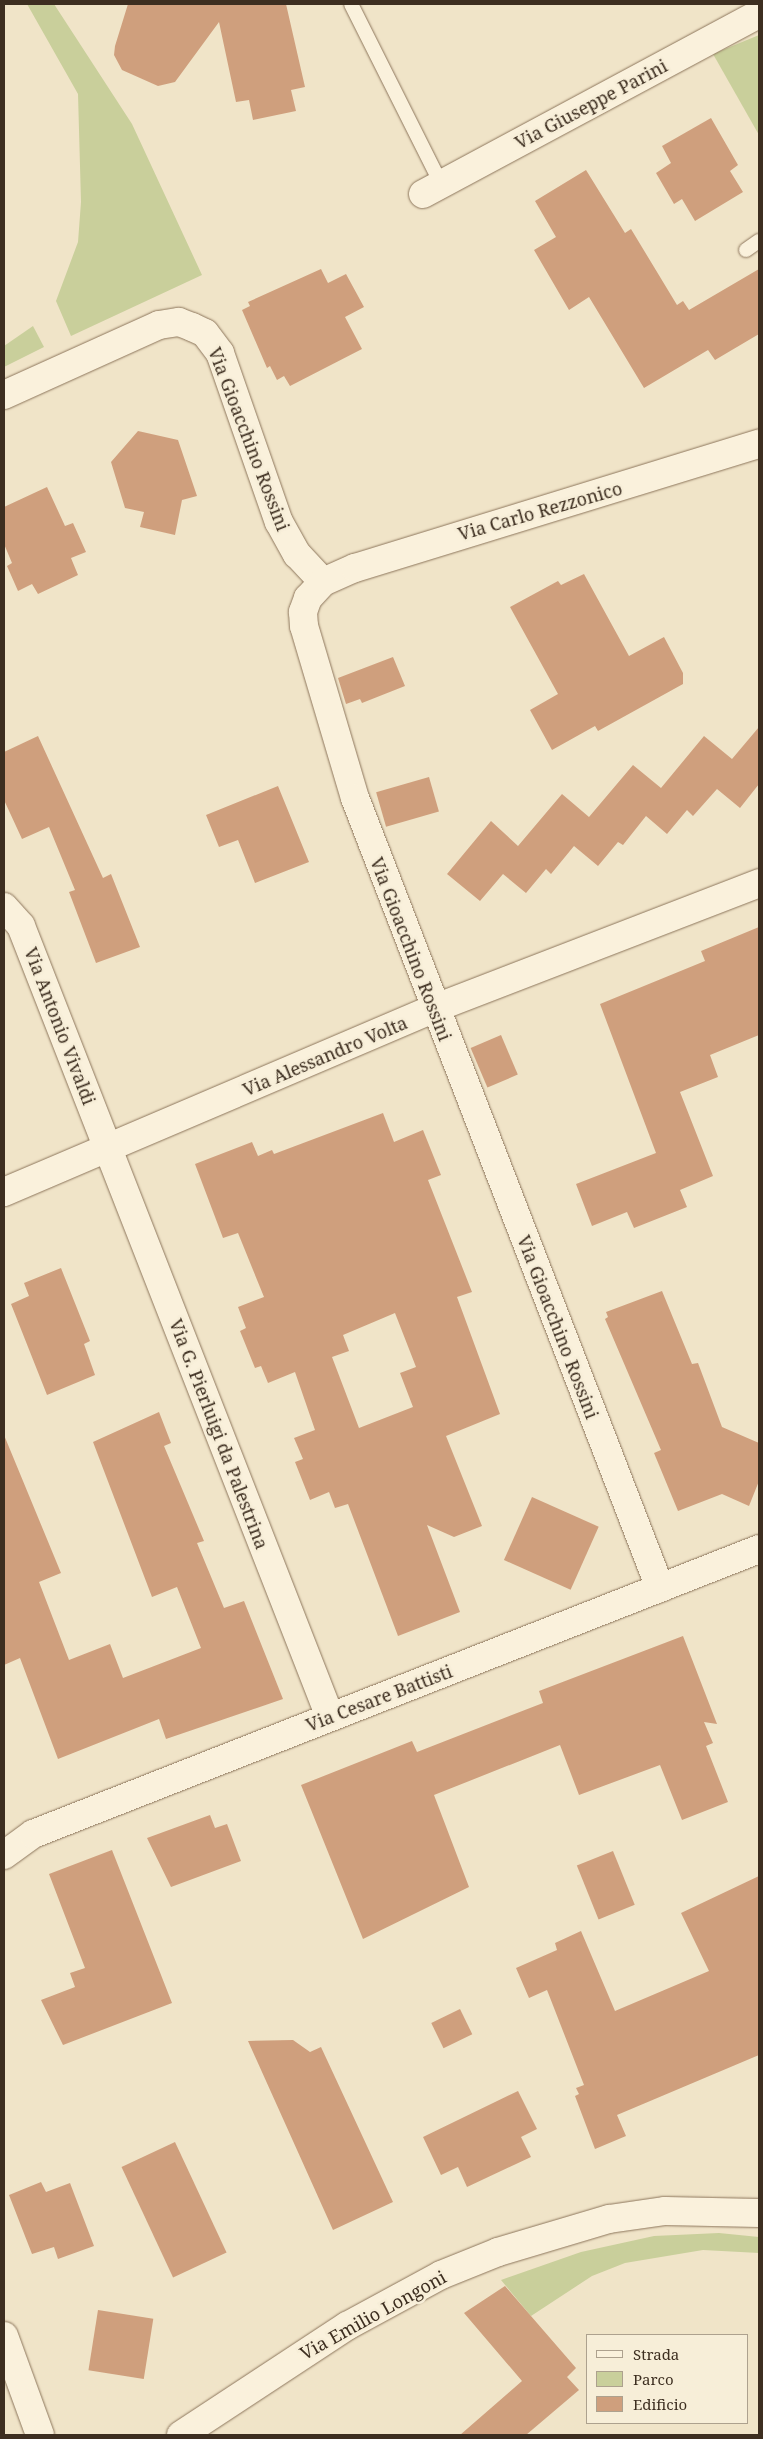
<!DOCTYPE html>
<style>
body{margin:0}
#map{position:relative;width:763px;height:2439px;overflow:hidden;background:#f0e4c8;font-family:"Noto Serif",serif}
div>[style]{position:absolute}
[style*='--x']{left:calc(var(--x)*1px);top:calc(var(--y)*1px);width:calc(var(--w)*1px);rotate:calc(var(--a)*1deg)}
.green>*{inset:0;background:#c9cf9b}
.building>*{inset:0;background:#cf9f7d;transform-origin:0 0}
.roads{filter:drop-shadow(0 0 1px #8d765c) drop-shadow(0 0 1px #8d765c)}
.lane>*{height:14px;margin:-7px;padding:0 7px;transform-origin:7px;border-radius:7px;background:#faf1dc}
.street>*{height:28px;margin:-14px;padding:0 14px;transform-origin:14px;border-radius:14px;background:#faf1dc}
.secondary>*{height:28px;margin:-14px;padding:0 14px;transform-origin:14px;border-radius:14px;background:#faf1dc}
span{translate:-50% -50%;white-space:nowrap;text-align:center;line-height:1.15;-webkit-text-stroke:5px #f7eed8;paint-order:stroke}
.street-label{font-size:18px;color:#3d2e20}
.frame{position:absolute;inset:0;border:5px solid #3d2e20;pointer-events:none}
.legend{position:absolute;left:586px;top:2334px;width:162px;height:90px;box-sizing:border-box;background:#f7eed8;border:1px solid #ada18e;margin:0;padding:6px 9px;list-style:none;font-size:15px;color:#3d2e20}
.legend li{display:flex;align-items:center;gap:10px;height:25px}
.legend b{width:25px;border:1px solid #ada18e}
</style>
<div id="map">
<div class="green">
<div style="clip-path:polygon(27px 4px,54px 4px,132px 124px,202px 275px,71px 336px,56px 301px,78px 242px,81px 202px,78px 94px)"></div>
<div style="clip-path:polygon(759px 35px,759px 135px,713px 54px)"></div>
<div style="clip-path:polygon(33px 326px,44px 347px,4px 367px,4px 346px)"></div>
<div style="clip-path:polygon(719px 2233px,759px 2237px,759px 2253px,703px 2250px,625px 2263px,592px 2276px,531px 2316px,501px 2280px,581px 2252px,654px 2236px)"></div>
</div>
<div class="building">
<div style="clip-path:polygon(128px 4px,286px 4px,305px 87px,291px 90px,296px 111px,253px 120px,249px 100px,236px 102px,219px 22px,175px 82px,158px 86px,122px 70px,114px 55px,115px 46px)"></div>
<div style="clip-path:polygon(711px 118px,738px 165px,730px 171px,743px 192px,695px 221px,682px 199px,674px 204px,656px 173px,671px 163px,662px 146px)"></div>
<div style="clip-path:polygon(586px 170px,625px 233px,631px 229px,677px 305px,683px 301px,689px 310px,759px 269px,759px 334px,715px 360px,708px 350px,644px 388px,589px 297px,569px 310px,534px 250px,556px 237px,535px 201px)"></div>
<div style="clip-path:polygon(321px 269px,328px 283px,346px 274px,364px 307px,345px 317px,362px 349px,290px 386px,284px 376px,277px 380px,270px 366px,267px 368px,242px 310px,250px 306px,248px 302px)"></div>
<div style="clip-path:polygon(138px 431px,178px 440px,197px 496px,182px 500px,175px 535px,140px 527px,144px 512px,125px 508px,111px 462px)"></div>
<div style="clip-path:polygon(47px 487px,65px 526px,73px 523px,86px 552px,71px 558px,78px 575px,38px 594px,32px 584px,18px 591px,7px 566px,12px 563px,4px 544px,4px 507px)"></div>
<div style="clip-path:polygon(584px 574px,629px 656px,664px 637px,683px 673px,683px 684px,598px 731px,595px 726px,552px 750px,530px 710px,558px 694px,510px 607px,558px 581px,561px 585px)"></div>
<div style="clip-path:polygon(393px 657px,405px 686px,362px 703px,360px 699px,346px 704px,338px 678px)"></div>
<div style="clip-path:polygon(759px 727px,759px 784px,740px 808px,717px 789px,693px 816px,687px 810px,667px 834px,646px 816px,623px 845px,618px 842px,598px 866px,574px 846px,551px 874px,546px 869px,526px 893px,503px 874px,480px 901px,447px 874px,491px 821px,518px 846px,562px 794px,589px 817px,633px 765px,661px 788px,704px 736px,732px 759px)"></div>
<div style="clip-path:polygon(38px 736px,103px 878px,111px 874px,140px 947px,96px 963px,69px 892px,75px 890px,49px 827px,22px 839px,4px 800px,4px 752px)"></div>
<div style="left:429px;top:777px;width:36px;height:55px;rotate:74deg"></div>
<div style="clip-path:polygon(278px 786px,309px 862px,255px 883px,238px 840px,219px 847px,206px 815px)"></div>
<div style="clip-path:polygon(759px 927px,759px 1035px,710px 1055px,718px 1077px,680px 1092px,713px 1176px,680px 1190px,687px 1207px,634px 1228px,627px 1212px,592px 1226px,576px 1184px,656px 1153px,600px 1004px,705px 961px,701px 951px)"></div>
<div style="left:501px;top:1035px;width:43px;height:33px;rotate:67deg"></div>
<div style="clip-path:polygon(evenodd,383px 1113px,394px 1142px,423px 1130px,441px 1175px,428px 1180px,472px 1292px,457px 1297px,500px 1414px,446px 1436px,482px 1526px,454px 1537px,427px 1525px,460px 1612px,398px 1636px,348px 1504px,335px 1508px,329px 1492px,310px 1500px,295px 1462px,303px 1459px,294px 1438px,315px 1430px,295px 1372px,268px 1383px,261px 1366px,255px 1368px,240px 1331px,246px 1328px,238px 1307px,264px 1297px,238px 1233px,223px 1238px,195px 1164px,252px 1142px,258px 1156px,272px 1150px,274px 1154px,383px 1113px,395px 1313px,416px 1367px,400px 1373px,413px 1407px,359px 1428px,332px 1357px,349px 1351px,343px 1335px,395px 1313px)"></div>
<div style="clip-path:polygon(61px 1268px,90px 1341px,84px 1344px,95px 1375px,47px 1395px,11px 1304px,29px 1296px,24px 1283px)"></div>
<div style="clip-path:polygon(662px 1291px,692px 1364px,698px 1363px,722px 1427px,759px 1443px,759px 1481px,749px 1506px,722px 1494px,678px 1511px,654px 1453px,661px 1450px,605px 1319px,608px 1317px,606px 1312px)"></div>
<div style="clip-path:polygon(159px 1412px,171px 1443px,164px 1446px,204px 1541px,197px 1543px,224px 1608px,244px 1601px,283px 1699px,166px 1739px,159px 1719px,58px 1759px,20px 1658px,4px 1665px,4px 1435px,61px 1573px,39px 1582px,69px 1660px,110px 1644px,123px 1678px,201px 1648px,177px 1587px,152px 1597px,93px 1442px)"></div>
<div style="left:532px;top:1497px;width:73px;height:69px;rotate:24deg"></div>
<div style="clip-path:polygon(683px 1636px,717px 1724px,704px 1722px,713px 1743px,706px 1746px,728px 1802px,682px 1820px,660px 1765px,579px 1795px,560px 1745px,434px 1795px,469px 1887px,363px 1939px,301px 1785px,412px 1741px,417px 1752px,543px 1703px,539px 1691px)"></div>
<div style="clip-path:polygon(210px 1815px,215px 1828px,227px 1824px,241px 1861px,171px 1887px,147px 1838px)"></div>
<div style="clip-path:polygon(112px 1850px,172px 2003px,63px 2045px,41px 2000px,75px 1987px,70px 1973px,85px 1968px,49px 1874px)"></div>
<div style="left:613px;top:1851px;width:58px;height:39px;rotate:68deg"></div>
<div style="clip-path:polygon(759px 1876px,759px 2055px,617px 2115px,626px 2136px,595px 2149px,575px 2096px,579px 2094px,576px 2088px,584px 2085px,547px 1990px,529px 1998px,516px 1968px,557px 1950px,555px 1943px,581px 1931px,615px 2011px,709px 1971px,681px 1913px)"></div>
<div style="left:460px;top:2009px;width:28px;height:32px;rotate:64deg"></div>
<div style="clip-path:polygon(293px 2040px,310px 2052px,321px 2047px,393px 2202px,333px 2230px,248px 2041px)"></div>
<div style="clip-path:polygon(518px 2091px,537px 2129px,521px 2137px,531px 2157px,467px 2187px,458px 2167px,441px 2175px,423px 2137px)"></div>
<div style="left:175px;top:2142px;width:122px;height:59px;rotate:65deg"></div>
<div style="clip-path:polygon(41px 2182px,46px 2192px,70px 2183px,94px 2246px,58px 2259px,54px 2247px,32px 2254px,9px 2195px)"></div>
<div style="clip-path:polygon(505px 2286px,576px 2368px,567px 2377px,579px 2390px,526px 2435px,460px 2435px,522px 2381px,464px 2313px)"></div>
<div style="left:98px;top:2310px;width:56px;height:61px;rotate:9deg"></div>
</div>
<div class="roads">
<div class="lane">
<div style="--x:351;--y:4;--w:201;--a:63.4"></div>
<div style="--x:746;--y:250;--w:16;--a:-35"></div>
</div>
<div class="street">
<div style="--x:423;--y:194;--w:381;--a:-28.2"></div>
<div style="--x:4;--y:395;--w:170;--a:-24.3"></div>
<div style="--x:159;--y:325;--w:20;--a:-9"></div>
<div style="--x:179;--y:322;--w:14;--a:21"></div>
<div style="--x:192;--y:327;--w:14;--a:25"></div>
<div style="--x:205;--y:333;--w:25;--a:53"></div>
<div style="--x:220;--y:353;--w:179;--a:70.8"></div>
<div style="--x:279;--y:522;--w:37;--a:61"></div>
<div style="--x:297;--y:554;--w:38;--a:47"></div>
<div style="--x:323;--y:582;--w:22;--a:133"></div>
<div style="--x:308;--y:598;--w:15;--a:110"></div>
<div style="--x:303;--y:612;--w:14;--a:86"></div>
<div style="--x:304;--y:626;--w:179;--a:73.5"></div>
<div style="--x:355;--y:798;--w:847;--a:68.89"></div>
<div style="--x:323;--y:582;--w:35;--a:-24"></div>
<div style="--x:355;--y:568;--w:423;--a:-17.1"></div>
<div style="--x:4;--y:907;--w:25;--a:48"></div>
<div style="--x:21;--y:926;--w:849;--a:68.66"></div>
<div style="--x:4;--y:1192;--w:466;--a:-23.1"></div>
<div style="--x:433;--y:1009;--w:350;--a:-21.1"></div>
<div style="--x:4;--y:1855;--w:36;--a:-36"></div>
<div style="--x:33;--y:1834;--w:780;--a:-21.43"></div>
<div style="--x:4;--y:2336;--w:105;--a:70"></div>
</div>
<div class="secondary">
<div style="--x:181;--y:2435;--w:199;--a:-33.3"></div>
<div style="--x:347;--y:2326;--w:107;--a:-28.5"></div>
<div style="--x:441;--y:2275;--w:61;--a:-22"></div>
<div style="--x:498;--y:2252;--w:116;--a:-16.6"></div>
<div style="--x:609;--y:2219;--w:57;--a:-8.1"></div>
<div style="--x:665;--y:2211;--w:94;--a:1.2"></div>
</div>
</div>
<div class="street-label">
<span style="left:591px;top:104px;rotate:-28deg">Via Giuseppe Parini</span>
<span style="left:249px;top:439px;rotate:69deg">Via Gioacchino Rossini</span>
<span style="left:540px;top:511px;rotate:-16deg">Via Carlo Rezzonico</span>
<span style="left:411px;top:949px;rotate:69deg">Via Gioacchino Rossini</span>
<span style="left:60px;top:1026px;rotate:69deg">Via Antonio Vivaldi</span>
<span style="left:325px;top:1056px;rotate:-23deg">Via Alessandro Volta</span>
<span style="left:558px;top:1327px;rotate:69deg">Via Gioacchino Rossini</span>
<span style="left:219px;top:1434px;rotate:69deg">Via G. Pierluigi da Palestrina</span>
<span style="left:379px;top:1698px;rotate:-21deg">Via Cesare Battisti</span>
<span style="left:373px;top:2315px;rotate:-29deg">Via Emilio Longoni</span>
</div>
<div class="frame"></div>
<ul class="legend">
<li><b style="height:6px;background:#faf1dc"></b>Strada</li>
<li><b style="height:14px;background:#c9cf9b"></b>Parco</li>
<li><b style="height:14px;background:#cf9f7d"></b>Edificio</li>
</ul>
</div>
